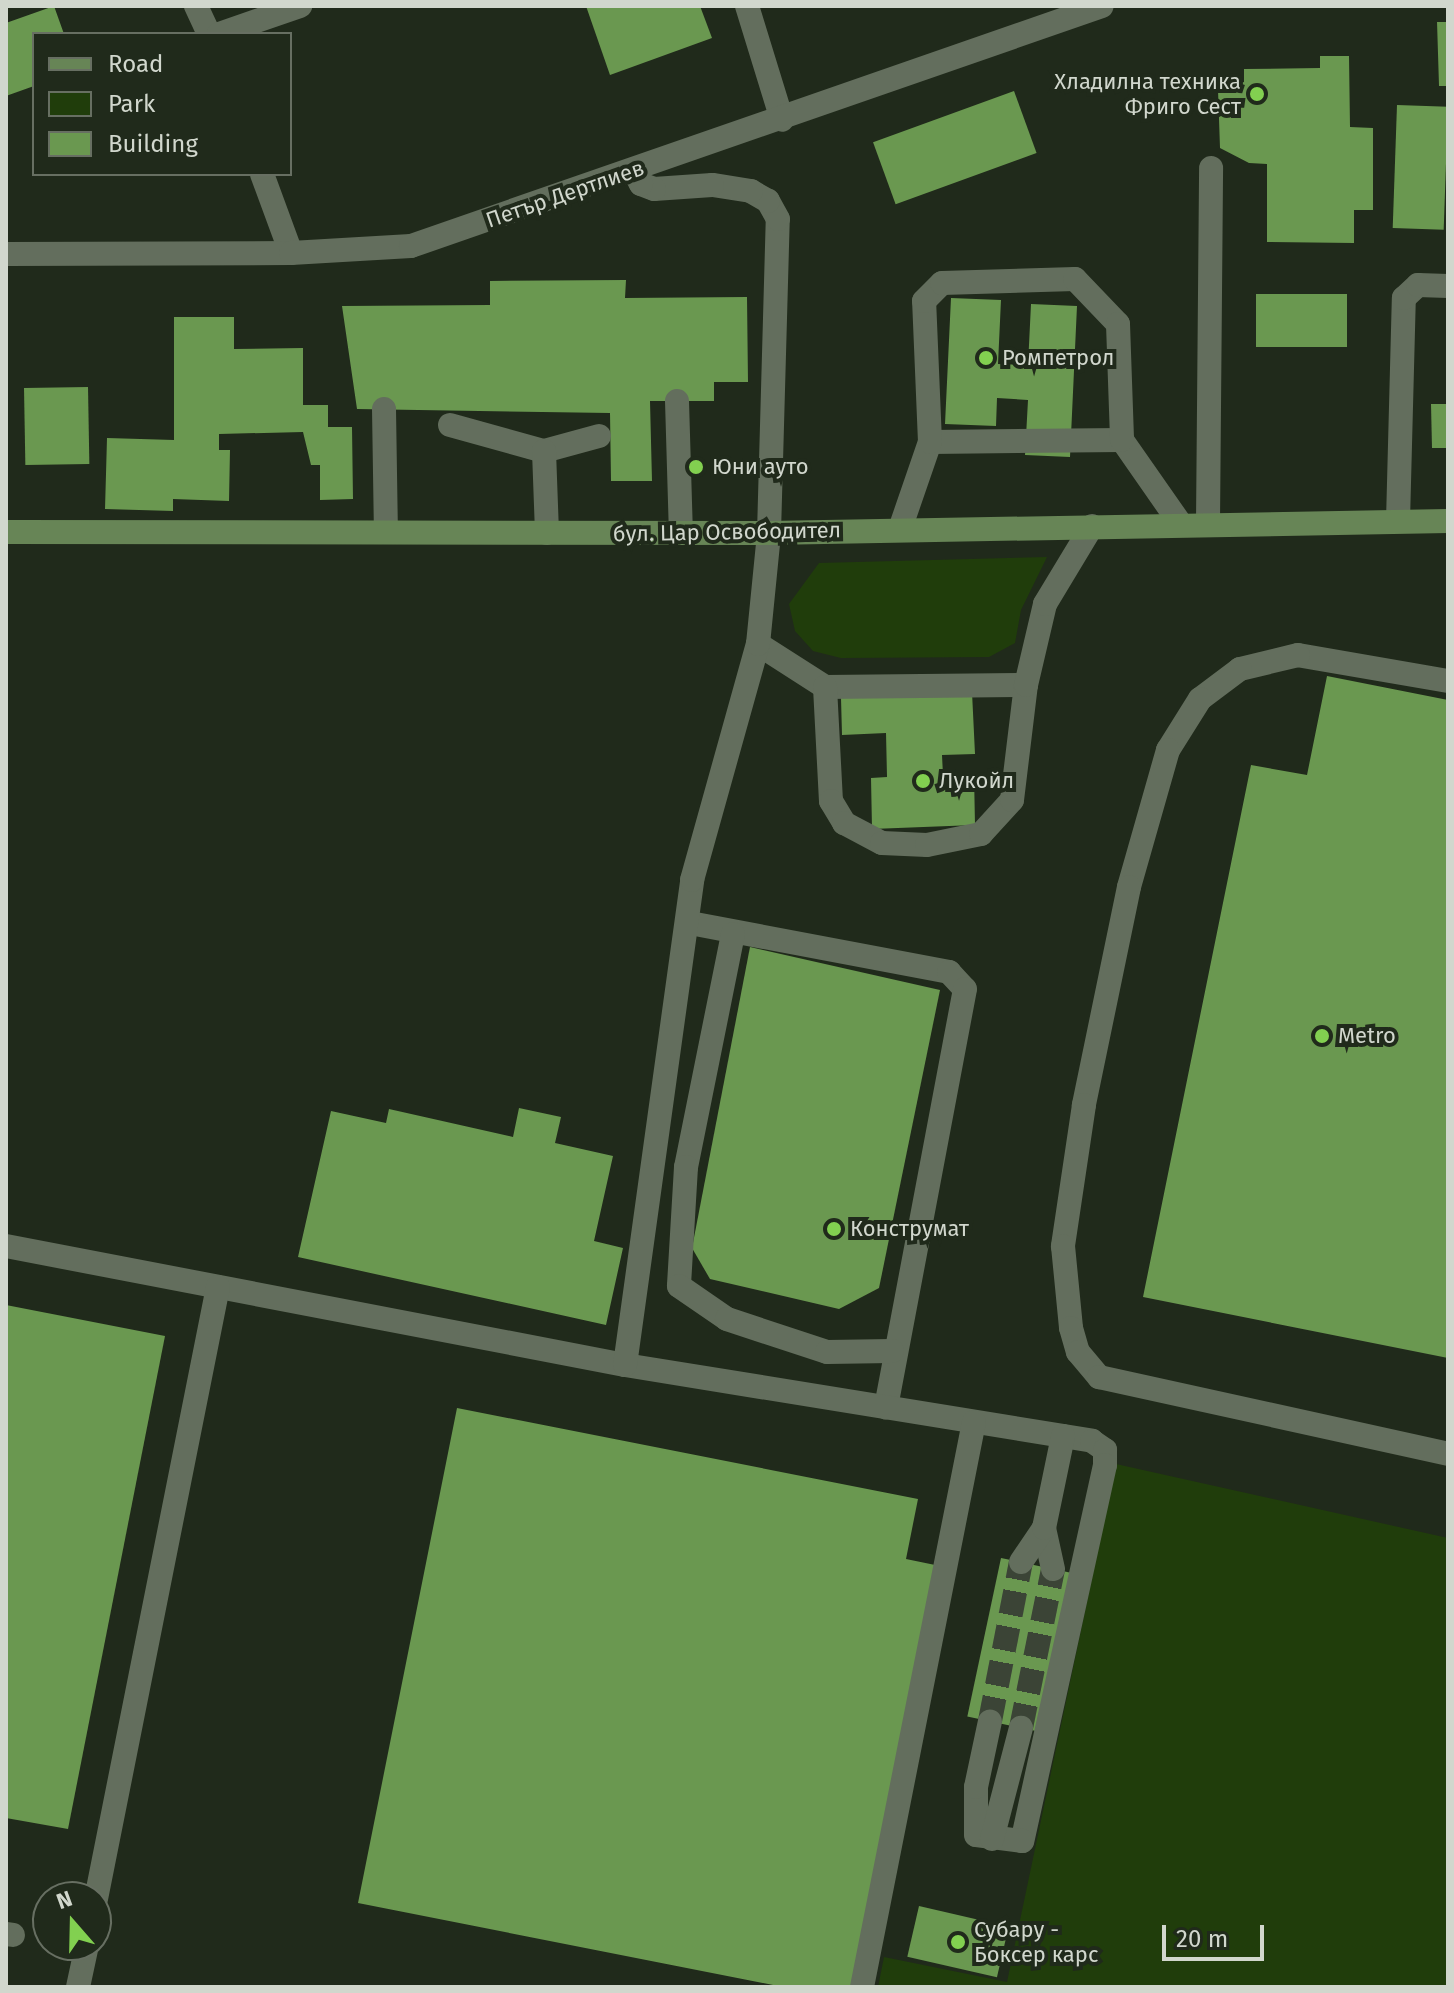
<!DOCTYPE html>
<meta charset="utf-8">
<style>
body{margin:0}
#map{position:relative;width:1454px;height:1993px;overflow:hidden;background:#202a1b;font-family:"Fira Sans",sans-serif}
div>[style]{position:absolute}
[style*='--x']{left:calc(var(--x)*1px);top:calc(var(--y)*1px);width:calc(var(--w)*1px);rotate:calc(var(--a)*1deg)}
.green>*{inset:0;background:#203d0b}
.building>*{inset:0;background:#6a9850;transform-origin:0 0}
.minor-tunnel>*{height:24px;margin-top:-12px;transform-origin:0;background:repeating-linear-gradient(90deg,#3b4436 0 24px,transparent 0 36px)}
.minor>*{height:24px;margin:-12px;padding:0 12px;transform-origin:12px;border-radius:12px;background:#636e5d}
.major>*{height:24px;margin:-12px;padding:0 12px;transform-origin:12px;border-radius:12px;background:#678556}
.dots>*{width:22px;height:22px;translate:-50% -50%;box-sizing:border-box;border:4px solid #202a1b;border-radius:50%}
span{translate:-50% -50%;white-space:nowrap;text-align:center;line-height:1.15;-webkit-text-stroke:8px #202a1b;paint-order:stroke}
.poi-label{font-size:22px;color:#d1d7cd}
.right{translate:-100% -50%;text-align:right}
.left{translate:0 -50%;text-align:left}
.street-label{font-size:22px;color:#d1d7cd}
.frame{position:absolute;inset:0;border:8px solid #d1d7cd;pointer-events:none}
.legend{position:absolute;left:32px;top:32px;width:260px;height:144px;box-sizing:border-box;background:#202a1b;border:2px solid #676f62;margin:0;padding:10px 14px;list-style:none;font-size:24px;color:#d1d7cd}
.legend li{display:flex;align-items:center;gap:16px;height:40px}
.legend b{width:40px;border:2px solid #676f62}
.north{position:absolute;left:32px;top:1881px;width:80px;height:80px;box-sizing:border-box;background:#202a1b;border:2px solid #676f62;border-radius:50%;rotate:340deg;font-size:22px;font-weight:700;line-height:32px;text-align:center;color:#d1d7cd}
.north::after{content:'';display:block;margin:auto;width:28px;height:36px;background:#82d050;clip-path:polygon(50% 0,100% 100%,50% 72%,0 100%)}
.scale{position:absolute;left:1162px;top:1925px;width:102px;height:36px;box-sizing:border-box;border:4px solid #d1d7cd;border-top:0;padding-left:10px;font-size:24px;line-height:28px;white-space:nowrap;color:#d1d7cd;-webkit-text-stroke:6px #202a1b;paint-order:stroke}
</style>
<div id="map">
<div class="green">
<div style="clip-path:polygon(1047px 557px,1021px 610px,1015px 643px,989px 657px,841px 658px,813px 651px,795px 631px,789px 604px,819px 563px)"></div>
<div style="clip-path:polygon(1116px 1464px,1448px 1538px,1448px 1987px,878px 1987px,884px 1957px,1007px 1982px)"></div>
</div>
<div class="building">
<div style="clip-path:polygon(54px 6px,64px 34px,34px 34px,34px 86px,6px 96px,6px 23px)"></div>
<div style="clip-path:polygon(586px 6px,700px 6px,712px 38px,610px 75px)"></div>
<div style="clip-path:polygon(1437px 22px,1448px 22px,1448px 86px,1439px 86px)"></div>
<div style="clip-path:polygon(1320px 56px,1349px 56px,1350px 127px,1373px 128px,1373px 210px,1354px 210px,1354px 243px,1267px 242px,1267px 164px,1249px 163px,1220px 148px,1218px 90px,1244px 82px,1244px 69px,1320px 68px)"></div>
<div style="left:1014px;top:91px;width:66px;height:150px;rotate:70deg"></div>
<div style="left:1397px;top:105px;width:51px;height:123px;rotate:2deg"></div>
<div style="clip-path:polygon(626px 280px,625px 298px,747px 297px,748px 382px,714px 382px,714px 401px,650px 401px,652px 481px,611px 481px,610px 413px,357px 409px,342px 306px,490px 305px,490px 281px)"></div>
<div style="left:1256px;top:294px;width:91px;height:53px"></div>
<div style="clip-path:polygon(951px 298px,1001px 300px,998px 364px,1028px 365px,1031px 304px,1077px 306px,1070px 457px,1025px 455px,1028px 400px,997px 398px,996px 426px,945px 424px)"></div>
<div style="clip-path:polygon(174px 317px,234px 317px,234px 349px,303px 348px,303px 405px,328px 405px,328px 427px,352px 427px,353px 499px,320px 500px,320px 465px,311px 465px,303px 432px,219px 434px,219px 450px,230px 450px,229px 501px,173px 499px,173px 511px,105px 509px,107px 438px,174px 440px)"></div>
<div style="left:88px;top:387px;width:77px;height:64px;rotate:89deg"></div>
<div style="clip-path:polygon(1431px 404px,1448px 404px,1446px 448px,1432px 448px)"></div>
<div style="clip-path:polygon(1327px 676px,1448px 700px,1448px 1358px,1143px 1297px,1251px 765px,1307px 775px)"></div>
<div style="clip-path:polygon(972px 692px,975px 754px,942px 755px,943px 775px,974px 774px,975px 825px,872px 829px,871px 778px,887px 777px,886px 733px,842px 735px,841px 698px)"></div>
<div style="clip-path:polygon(750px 947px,940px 990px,879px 1288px,839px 1309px,710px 1279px,692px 1248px)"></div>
<div style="clip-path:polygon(519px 1108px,561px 1117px,555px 1143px,613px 1156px,594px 1241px,623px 1248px,606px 1325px,298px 1257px,331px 1111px,386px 1123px,389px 1109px,513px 1137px)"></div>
<div style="clip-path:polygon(6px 1305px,165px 1336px,68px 1829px,6px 1818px)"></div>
<div style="clip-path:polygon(457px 1408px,918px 1499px,906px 1559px,940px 1566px,856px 1987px,783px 1987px,358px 1903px)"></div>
<div style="left:1001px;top:1558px;width:75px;height:162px;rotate:12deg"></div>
<div style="left:919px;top:1906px;width:92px;height:52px;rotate:13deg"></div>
</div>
<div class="minor-tunnel">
<div style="--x:990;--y:1721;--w:162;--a:-79"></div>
<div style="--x:1021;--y:1728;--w:162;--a:-78.6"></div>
</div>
<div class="minor">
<div style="--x:196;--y:6;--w:31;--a:65"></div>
<div style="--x:747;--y:6;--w:119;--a:72.9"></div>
<div style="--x:219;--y:34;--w:86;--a:-19.1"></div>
<div style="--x:262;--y:174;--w:84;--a:69.8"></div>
<div style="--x:6;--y:254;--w:285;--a:-0.2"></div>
<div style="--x:291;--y:253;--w:120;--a:-3.3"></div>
<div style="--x:411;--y:246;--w:731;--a:-19.15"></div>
<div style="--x:677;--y:401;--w:132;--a:88.3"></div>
<div style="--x:384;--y:409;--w:123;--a:89.1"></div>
<div style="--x:450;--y:425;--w:98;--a:15.5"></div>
<div style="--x:544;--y:451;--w:57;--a:-15.3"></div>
<div style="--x:930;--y:442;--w:192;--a:-0.6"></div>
<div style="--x:1122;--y:440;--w:101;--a:55.1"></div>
<div style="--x:544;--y:451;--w:82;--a:87.9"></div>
<div style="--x:1398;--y:521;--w:223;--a:-88.5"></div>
<div style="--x:1404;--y:298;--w:19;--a:-43"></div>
<div style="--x:1418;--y:285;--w:30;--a:2"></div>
<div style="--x:1208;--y:522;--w:354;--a:-89.5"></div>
<div style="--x:900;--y:529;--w:92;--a:-71"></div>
<div style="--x:930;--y:442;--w:141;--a:-92.4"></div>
<div style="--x:924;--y:301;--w:25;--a:-45"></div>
<div style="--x:942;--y:283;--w:133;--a:-1.7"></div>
<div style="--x:1075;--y:279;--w:62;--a:46.3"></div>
<div style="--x:1118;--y:324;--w:116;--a:88"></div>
<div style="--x:758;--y:644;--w:80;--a:32.7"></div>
<div style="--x:825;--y:687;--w:201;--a:-0.6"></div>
<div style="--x:1448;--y:681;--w:152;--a:-170.2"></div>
<div style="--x:1298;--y:655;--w:60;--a:166.4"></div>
<div style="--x:1240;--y:669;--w:50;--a:143.1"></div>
<div style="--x:1200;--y:699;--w:60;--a:122.1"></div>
<div style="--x:1168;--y:750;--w:142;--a:105.9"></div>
<div style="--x:1129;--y:887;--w:223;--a:101.7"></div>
<div style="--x:1084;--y:1105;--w:143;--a:98.5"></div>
<div style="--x:1063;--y:1246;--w:82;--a:84.4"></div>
<div style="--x:1071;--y:1328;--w:25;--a:74"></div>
<div style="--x:1078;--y:1352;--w:33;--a:50"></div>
<div style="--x:1099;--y:1377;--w:357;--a:12.4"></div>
<div style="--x:825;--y:687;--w:114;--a:87"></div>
<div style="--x:831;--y:801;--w:26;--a:59"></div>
<div style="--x:844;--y:823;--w:43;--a:27.8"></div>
<div style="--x:882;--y:843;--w:45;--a:2.5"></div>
<div style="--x:927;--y:845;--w:55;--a:-11.5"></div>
<div style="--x:981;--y:834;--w:46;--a:-47.6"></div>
<div style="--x:1012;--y:800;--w:116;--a:-83.1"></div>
<div style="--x:1026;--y:685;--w:83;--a:-76.8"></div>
<div style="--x:1045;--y:604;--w:91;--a:-58.9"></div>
<div style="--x:690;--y:923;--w:264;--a:10.7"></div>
<div style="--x:949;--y:972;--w:23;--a:47"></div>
<div style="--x:965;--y:989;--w:426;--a:100.7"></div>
<div style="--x:733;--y:934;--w:238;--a:101.4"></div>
<div style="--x:686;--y:1167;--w:119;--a:93.4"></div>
<div style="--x:679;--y:1286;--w:58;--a:34.5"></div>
<div style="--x:727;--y:1319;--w:105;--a:18.3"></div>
<div style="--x:827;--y:1352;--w:65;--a:-0.9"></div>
<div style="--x:6;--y:1246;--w:630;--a:10.88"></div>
<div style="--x:625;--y:1365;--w:473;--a:9.2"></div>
<div style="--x:1092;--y:1441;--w:16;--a:35"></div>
<div style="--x:1105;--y:1450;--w:15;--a:90"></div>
<div style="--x:1105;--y:1465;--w:385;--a:102.4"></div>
<div style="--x:1022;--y:1841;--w:46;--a:-172.6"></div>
<div style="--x:976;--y:1835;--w:48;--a:-90"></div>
<div style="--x:976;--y:1787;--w:67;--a:-78"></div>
<div style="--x:625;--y:1365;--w:490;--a:-82.1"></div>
<div style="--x:692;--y:880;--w:245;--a:-74.4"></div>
<div style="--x:758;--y:644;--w:112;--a:-84.3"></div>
<div style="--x:769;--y:533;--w:314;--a:-88.4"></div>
<div style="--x:778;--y:219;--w:21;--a:-119"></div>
<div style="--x:768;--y:201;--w:20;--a:-150"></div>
<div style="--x:751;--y:191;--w:39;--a:-171"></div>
<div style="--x:712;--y:185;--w:58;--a:176.1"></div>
<div style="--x:654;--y:189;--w:14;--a:-159"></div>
<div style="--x:641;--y:184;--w:15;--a:-118"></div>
<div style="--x:1044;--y:1528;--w:42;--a:77.6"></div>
<div style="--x:1021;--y:1562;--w:41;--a:-55.9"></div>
<div style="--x:1044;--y:1528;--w:94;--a:-78.3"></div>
<div style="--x:992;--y:1839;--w:115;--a:-75.4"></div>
<div style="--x:96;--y:1899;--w:624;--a:-78.73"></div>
<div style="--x:6;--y:1934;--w:7;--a:8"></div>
<div style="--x:78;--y:1987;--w:43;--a:-77.9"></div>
<div style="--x:862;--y:1987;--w:576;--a:-78.79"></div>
</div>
<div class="major">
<div style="--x:6;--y:532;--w:763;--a:0.08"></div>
<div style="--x:769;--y:533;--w:679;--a:-1.01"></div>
</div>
<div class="dots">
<div style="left:1257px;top:94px;background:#82d050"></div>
<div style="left:986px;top:358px;background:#82d050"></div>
<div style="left:696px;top:467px;background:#82d050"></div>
<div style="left:923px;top:781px;background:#82d050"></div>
<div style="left:1322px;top:1036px;background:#82d050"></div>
<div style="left:834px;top:1229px;background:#82d050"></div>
<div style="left:958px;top:1942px;background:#82d050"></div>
</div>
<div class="poi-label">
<span class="right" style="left:1241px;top:94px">Хладилна техника<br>Фриго Сест</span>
<span class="left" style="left:1002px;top:358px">Ромпетрол</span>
<span class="left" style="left:712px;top:467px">Юни ауто</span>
<span class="left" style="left:939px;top:781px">Лукойл</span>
<span class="left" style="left:1338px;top:1036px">Metro</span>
<span class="left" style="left:850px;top:1229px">Конструмат</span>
<span class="left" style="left:974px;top:1942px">Субару -<br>Боксер карс</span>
</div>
<div class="street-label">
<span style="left:565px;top:194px;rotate:-19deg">Петър Дертлиев</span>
<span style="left:727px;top:532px;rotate:-1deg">бул. Цар Освободител</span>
</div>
<div class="frame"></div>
<ul class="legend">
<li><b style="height:10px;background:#678556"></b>Road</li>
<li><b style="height:22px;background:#203d0b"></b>Park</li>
<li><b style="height:22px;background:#6a9850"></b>Building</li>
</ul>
<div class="north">N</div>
<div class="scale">20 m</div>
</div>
